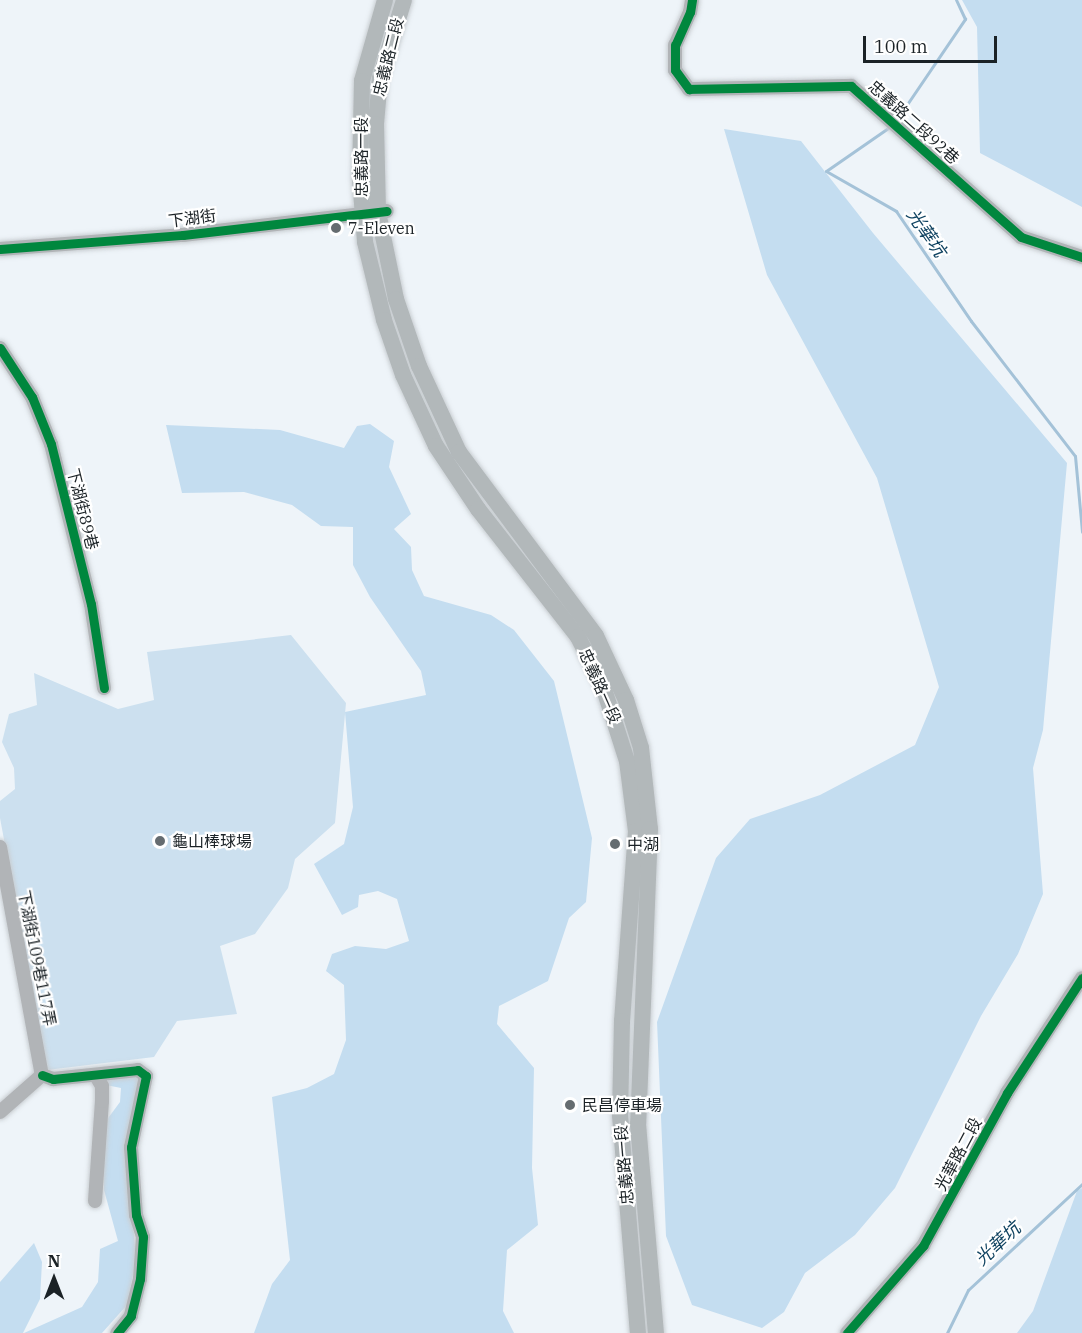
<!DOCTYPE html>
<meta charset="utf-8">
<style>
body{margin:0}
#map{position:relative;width:1082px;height:1333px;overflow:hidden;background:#eef4f9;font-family:"IBM Plex Serif","Noto Sans TC",serif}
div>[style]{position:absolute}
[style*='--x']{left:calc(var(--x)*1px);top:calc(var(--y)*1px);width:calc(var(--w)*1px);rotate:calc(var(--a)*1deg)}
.green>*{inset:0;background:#cce0ef}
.forest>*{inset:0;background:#c4ddf0}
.stream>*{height:3px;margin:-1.5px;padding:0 1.5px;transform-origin:1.5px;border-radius:1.5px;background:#a4c2d8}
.roads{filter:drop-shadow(0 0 2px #c9ced2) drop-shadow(0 0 2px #c9ced2)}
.minor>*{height:14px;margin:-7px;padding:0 7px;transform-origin:7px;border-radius:7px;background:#b1b4b7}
.major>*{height:16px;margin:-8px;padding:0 8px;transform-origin:8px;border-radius:8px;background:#b2b8ba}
.cycleway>*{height:9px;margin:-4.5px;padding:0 4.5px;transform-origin:4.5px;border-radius:4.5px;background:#00873e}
.dots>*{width:16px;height:16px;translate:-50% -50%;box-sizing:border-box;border:3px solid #fff;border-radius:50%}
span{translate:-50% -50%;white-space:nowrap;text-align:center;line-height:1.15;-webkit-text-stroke:4.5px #fff;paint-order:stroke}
.street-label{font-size:16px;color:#1b2226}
.poi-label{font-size:16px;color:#1b2226}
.left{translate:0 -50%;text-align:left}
.water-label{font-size:18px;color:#104361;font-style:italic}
.north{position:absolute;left:24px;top:1249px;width:60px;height:60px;-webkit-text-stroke:4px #fff;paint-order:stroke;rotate:0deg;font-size:16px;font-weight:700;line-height:24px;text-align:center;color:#1b2226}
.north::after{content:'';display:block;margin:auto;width:21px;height:27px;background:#1b2226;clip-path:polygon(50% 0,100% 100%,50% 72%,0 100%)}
.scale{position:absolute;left:863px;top:36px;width:134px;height:27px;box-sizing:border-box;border:3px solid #1b2226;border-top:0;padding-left:8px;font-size:18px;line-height:21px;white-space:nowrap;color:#1b2226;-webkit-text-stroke:4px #fff;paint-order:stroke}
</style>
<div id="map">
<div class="green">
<div style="clip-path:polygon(291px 635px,346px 703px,335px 823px,295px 859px,288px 888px,255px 934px,220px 946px,237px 1014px,177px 1021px,154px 1057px,47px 1070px,0 818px,0 801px,15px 789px,14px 768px,2px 742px,9px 714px,37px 705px,34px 673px,118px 709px,154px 700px,147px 652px)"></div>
</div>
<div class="forest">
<div style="clip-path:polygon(962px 0,1082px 0,1082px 207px,980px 153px,977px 27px)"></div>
<div style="clip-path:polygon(724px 129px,801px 141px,873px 233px,1067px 463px,1043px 730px,1033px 768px,1043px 894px,1018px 954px,981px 1016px,895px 1188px,855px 1235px,805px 1273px,784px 1312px,762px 1328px,692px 1305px,666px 1236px,657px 1022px,716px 858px,750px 819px,820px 795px,915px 745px,939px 687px,877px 478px,767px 275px)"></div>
<div style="clip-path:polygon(370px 424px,394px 441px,389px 467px,411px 514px,394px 529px,411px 547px,412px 570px,424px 596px,491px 615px,514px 630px,554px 681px,592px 838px,586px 902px,569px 918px,548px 981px,499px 1006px,497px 1024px,534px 1068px,532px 1168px,538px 1225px,507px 1250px,503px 1311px,514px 1333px,254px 1333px,272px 1284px,290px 1260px,272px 1097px,307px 1088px,334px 1074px,346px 1040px,344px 985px,326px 971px,332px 954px,355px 946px,386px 949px,409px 941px,397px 899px,378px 891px,359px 895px,358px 907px,342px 915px,314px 864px,344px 844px,353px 807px,345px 712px,426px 695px,421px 671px,370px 597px,353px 565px,353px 527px,321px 526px,292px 505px,244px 492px,182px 493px,166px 425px,280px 430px,344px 448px,357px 426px)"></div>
<div style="clip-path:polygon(139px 1074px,142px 1091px,127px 1148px,136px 1259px,127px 1305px,102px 1333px,24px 1333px,82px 1307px,98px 1282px,100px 1249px,118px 1241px,104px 1190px,103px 1125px,120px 1102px,121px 1088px,106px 1085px,108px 1076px)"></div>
<div style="clip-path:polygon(1082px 1188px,1082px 1333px,1017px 1333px,1033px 1311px,1077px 1191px)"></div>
<div style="clip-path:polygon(34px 1243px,42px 1262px,40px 1299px,23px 1333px,0 1333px,0 1282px)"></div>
</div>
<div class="stream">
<div style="--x:895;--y:122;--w:125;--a:-55.8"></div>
<div style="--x:965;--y:19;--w:21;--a:-115"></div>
<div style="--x:891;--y:126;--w:79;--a:145.3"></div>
<div style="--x:826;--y:171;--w:81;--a:29.7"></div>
<div style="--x:896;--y:211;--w:133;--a:55.7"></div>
<div style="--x:971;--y:321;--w:170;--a:52.4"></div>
<div style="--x:1075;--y:456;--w:76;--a:84.7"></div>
<div style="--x:947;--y:1333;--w:48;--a:-64"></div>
<div style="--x:968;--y:1290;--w:156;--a:-42.9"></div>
</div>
<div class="roads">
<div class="minor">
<div style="--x:692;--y:0;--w:12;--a:99"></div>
<div style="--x:690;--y:12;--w:36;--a:114"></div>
<div style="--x:675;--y:45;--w:25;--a:90"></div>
<div style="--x:675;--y:70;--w:24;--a:54"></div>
<div style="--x:689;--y:89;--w:162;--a:-1.1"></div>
<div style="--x:851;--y:86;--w:227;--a:41.6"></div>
<div style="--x:1021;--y:237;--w:64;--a:18.2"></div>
<div style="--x:0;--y:249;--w:184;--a:-4.4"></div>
<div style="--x:183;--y:235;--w:205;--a:-6.7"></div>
<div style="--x:0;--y:348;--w:59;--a:56.9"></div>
<div style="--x:32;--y:397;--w:51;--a:68"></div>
<div style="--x:51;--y:444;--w:165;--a:76"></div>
<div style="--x:91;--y:604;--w:85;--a:81.2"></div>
<div style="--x:0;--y:847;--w:232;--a:79.6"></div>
<div style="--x:42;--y:1075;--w:12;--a:20"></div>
<div style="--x:53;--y:1079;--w:85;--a:-6"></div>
<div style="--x:138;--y:1070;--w:10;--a:37"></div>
<div style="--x:146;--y:1076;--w:73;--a:101.9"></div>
<div style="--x:131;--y:1147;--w:68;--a:85.8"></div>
<div style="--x:136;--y:1215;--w:23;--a:72"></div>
<div style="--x:143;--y:1237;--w:42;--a:94.1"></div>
<div style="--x:140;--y:1279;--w:38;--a:104"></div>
<div style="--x:131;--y:1316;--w:22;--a:129"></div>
<div style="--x:0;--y:1112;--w:56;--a:-41.4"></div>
<div style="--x:95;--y:1201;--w:100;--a:-86"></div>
<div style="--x:102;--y:1101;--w:15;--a:-90"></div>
<div style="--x:102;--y:1086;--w:12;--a:-121"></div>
<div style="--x:847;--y:1333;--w:116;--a:-48.9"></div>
<div style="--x:923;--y:1246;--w:175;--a:-61.2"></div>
<div style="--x:1007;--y:1093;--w:137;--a:-56.9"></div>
</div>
<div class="major">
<div style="--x:385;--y:0;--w:84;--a:105.9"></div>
<div style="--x:362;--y:81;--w:97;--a:91.2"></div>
<div style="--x:360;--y:178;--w:64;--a:85.5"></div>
<div style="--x:365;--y:242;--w:80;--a:76.3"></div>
<div style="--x:384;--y:320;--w:58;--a:70.9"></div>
<div style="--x:403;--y:375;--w:78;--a:65.1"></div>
<div style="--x:436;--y:446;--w:76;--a:56.3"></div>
<div style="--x:478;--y:509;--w:162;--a:52"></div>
<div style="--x:578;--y:637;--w:55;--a:63"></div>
<div style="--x:603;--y:686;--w:79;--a:72.3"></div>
<div style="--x:627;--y:761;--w:71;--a:82.7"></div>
<div style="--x:636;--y:831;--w:191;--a:94.2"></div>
<div style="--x:622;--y:1021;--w:94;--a:91.2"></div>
<div style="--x:620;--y:1115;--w:219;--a:85.3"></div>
<div style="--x:404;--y:0;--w:82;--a:107.1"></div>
<div style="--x:380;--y:78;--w:46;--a:95"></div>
<div style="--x:376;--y:124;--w:88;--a:88.7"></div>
<div style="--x:378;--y:212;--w:89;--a:78.3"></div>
<div style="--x:396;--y:299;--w:71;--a:71.1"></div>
<div style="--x:419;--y:366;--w:95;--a:65.1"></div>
<div style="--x:459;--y:452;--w:229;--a:53.3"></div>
<div style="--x:596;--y:636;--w:71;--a:64.9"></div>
<div style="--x:626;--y:700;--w:50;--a:72.6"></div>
<div style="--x:641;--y:748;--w:81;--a:83.7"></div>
<div style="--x:650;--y:829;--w:295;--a:92.3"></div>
<div style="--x:638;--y:1124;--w:210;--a:85.1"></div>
</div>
</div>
<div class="cycleway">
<div style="--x:692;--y:0;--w:12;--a:99"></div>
<div style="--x:690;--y:12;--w:36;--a:114"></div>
<div style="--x:675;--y:45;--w:25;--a:90"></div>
<div style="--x:675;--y:70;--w:24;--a:54"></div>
<div style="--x:689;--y:89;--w:162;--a:-1.1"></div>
<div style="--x:851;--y:86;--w:227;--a:41.6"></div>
<div style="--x:1021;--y:237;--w:64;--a:18.2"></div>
<div style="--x:0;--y:249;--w:184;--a:-4.4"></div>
<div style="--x:183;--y:235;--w:205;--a:-6.7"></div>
<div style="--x:0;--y:348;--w:59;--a:56.9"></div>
<div style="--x:32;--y:397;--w:51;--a:68"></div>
<div style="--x:51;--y:444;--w:165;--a:76"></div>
<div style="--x:91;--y:604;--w:85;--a:81.2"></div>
<div style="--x:42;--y:1075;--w:12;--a:20"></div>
<div style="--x:53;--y:1079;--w:85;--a:-6"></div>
<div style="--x:138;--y:1070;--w:10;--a:37"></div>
<div style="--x:146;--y:1076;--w:73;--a:101.9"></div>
<div style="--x:131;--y:1147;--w:68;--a:85.8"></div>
<div style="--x:136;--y:1215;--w:23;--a:72"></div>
<div style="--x:143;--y:1237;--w:42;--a:94.1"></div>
<div style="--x:140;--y:1279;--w:38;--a:104"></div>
<div style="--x:131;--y:1316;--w:22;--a:129"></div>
<div style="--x:847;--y:1333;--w:116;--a:-48.9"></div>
<div style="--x:923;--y:1246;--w:175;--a:-61.2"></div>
<div style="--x:1007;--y:1093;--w:137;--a:-56.9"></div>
</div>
<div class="dots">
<div style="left:336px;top:228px;background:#656c70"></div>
<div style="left:160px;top:841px;background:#656c70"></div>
<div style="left:615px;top:844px;background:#656c70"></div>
<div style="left:570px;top:1105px;background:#656c70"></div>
</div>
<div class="street-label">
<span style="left:388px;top:57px;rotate:-76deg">忠義路二段</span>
<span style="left:914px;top:122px;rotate:42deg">忠義路二段92巷</span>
<span style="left:361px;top:157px;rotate:-90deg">忠義路一段</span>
<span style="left:192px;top:218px;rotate:-7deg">下湖街</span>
<span style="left:83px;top:509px;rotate:76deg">下湖街89巷</span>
<span style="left:600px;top:686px;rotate:66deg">忠義路一段</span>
<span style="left:37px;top:958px;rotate:79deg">下湖街109巷117弄</span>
<span style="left:958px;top:1154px;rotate:-62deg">光華路二段</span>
<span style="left:624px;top:1165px;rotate:-95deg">忠義路一段</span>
</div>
<div class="poi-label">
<span class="left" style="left:348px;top:228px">7-Eleven</span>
<span class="left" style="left:172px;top:841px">龜山棒球場</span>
<span class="left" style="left:627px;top:844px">中湖</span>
<span class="left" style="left:582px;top:1105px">民昌停車場</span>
</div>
<div class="water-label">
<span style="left:926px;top:233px;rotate:55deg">光華坑</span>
<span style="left:998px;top:1244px;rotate:-43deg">光華坑</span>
</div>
<div class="north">N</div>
<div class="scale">100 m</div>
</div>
